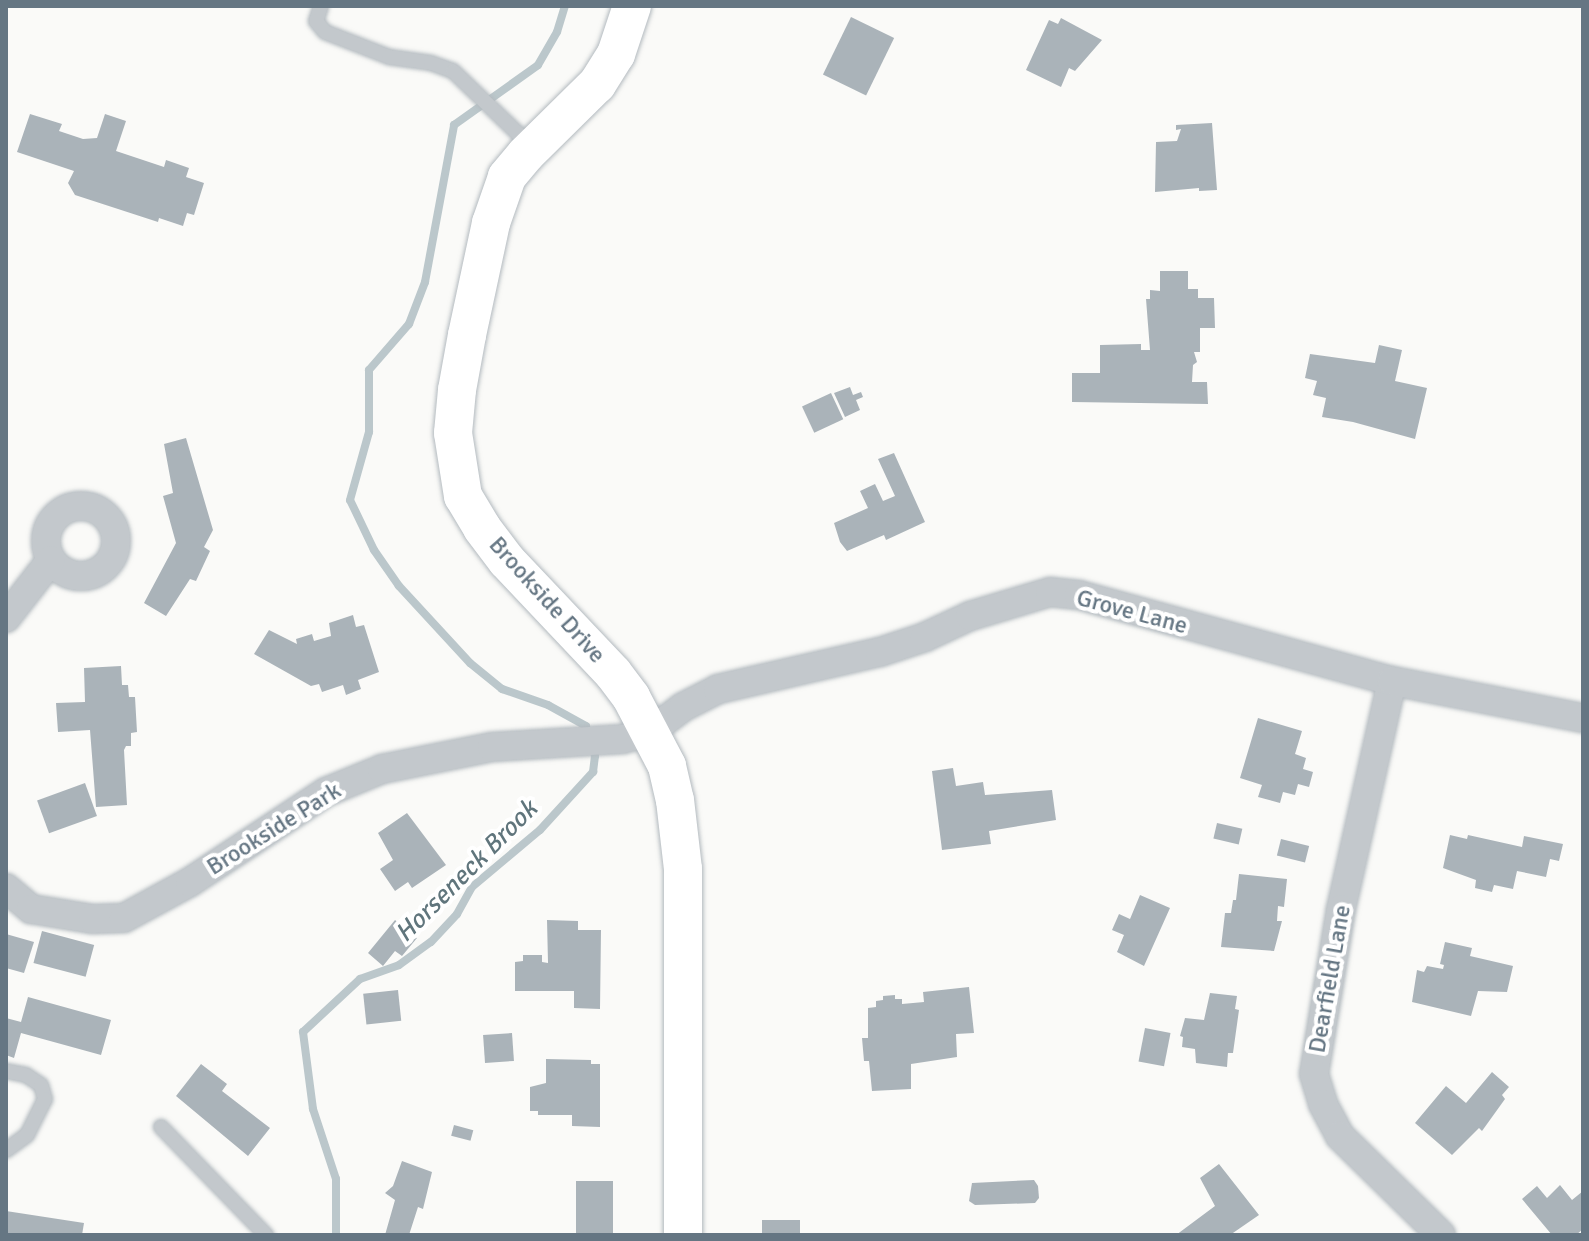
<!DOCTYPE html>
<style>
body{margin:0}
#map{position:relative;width:1589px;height:1241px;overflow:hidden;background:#fafaf8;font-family:Signika,sans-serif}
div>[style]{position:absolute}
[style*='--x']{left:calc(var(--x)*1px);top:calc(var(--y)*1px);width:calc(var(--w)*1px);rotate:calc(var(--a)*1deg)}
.stream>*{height:8px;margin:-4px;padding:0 4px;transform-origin:4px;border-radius:4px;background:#bbc7cb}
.building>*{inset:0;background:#aab3b9;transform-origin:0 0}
.roads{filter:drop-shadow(0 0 2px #b3babf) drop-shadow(0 0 2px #b3babf)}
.lane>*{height:14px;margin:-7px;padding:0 7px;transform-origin:7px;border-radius:7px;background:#c3c8cc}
.street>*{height:28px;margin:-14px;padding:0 14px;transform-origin:14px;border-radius:14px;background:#c3c8cc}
.street>.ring{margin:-14px;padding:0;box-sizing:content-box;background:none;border:28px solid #c3c8cc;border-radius:50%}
.secondary>*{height:38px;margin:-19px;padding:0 19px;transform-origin:19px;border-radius:19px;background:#fff}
span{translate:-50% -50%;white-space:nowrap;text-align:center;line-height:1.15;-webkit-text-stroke:8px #fff;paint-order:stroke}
.street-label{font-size:24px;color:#657683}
.water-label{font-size:26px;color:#60757c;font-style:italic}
.frame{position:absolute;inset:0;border:8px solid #657683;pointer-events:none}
</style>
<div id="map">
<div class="stream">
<div style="--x:336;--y:1235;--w:56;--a:-90"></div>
<div style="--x:336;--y:1179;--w:74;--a:-108.2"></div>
<div style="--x:313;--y:1109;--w:78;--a:-97.4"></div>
<div style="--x:303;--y:1032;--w:78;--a:-42.9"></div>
<div style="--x:360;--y:979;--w:41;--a:-19.7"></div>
<div style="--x:399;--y:965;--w:39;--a:-36"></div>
<div style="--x:431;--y:942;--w:38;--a:-47"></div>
<div style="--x:457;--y:914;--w:31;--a:-61"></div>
<div style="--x:472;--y:887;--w:89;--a:-40"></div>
<div style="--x:540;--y:830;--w:79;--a:-47.6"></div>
<div style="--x:593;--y:772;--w:16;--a:-83"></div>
<div style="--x:595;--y:756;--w:31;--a:-107"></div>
<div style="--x:586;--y:726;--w:43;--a:-151.1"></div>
<div style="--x:548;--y:705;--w:49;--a:-160.8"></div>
<div style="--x:502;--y:689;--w:41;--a:-140.9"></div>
<div style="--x:470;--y:663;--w:105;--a:-132.7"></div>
<div style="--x:399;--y:586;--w:44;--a:-124.8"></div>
<div style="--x:374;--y:550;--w:55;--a:-115.6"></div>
<div style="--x:350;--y:500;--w:71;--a:-74.4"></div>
<div style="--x:369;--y:432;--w:62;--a:-90"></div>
<div style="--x:369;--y:370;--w:61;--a:-49"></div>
<div style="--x:409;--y:324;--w:45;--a:-69.1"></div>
<div style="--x:425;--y:282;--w:160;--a:-79.5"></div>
<div style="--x:454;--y:125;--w:103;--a:-35.5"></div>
<div style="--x:538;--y:65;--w:38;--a:-60"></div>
<div style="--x:557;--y:32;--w:27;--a:-73"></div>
</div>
<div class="building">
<div style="left:851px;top:17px;width:48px;height:64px;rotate:26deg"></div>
<div style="clip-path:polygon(1061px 18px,1102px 40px,1075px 71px,1069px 68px,1061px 87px,1026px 70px,1049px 20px,1058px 24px)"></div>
<div style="clip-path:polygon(30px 114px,62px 124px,59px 131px,83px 139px,97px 138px,105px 114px,126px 121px,116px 151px,164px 167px,166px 160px,189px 168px,186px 177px,204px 183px,194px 215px,187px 213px,183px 226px,159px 218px,158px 222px,75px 195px,68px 183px,74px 171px,17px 152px)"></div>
<div style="clip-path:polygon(1212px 123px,1217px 190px,1199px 191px,1199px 188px,1155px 192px,1156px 142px,1177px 141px,1181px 129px,1176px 130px,1176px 125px)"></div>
<div style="clip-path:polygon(1160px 271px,1188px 271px,1188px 289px,1198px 289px,1198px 298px,1214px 298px,1215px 328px,1200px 328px,1200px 352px,1194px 352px,1197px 362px,1193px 365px,1192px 382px,1207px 382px,1208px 404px,1072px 402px,1072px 373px,1100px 373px,1100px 345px,1141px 344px,1141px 350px,1150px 350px,1146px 299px,1150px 299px,1150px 290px,1160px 291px)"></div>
<div style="clip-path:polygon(1379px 345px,1402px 350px,1395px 381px,1427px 388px,1415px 439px,1353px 422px,1322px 417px,1326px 398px,1313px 395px,1317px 381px,1305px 378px,1310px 354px,1375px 363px)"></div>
<div style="clip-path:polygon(850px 387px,853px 395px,861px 392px,863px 397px,856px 400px,860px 410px,845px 417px,834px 393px)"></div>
<div style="left:831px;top:393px;width:29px;height:32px;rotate:65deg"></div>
<div style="clip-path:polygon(186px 438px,213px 530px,204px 547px,210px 551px,196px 581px,190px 579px,166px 616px,144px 603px,176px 543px,163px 496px,173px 493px,164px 444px)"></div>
<div style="clip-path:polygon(894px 453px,925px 522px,886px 540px,884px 535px,847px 551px,840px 542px,834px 523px,868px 508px,860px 491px,875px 484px,883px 501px,895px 496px,878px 459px)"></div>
<div style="clip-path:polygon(353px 615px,356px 627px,364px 625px,379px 672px,358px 680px,361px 689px,346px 695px,343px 685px,322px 692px,319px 684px,311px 686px,254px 654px,269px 630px,297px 644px,296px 639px,312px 634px,314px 641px,331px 636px,329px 623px)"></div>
<div style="clip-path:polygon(121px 666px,122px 685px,128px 685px,129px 697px,135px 697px,137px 732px,131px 733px,131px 746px,126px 746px,124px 750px,127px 805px,96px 807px,90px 730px,58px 732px,56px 703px,85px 702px,84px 668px)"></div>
<div style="clip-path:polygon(1258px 718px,1302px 731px,1295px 754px,1306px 758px,1303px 769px,1313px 772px,1309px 787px,1298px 784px,1295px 795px,1283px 792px,1280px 803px,1258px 797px,1262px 785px,1240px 778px)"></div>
<div style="clip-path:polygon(953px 768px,956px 786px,983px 782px,985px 795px,1052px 790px,1056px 820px,989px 831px,991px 844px,942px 850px,932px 771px)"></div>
<div style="left:85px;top:783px;width:35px;height:51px;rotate:70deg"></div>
<div style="clip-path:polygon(407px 813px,446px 865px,412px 888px,408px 882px,395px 891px,380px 869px,393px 860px,378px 833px)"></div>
<div style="left:1217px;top:823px;width:26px;height:16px;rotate:13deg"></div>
<div style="clip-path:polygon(1450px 835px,1467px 839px,1468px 835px,1522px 847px,1524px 836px,1563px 844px,1559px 861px,1550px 859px,1546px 877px,1517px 871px,1513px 889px,1494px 885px,1492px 892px,1475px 888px,1476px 880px,1443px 868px)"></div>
<div style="left:1281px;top:839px;width:29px;height:17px;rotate:14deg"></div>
<div style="clip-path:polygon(1239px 874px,1287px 879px,1284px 907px,1278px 906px,1277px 921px,1282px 921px,1274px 951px,1221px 947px,1225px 913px,1231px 913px,1233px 900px,1236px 900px)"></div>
<div style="clip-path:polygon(1140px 895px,1170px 908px,1144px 966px,1117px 952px,1124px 935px,1112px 930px,1119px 914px,1130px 919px)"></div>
<div style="clip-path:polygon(395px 920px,417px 938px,402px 956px,395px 951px,383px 966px,368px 953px)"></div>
<div style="clip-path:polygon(547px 920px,578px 921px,578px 930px,601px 930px,600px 1009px,574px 1008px,574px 991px,515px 991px,515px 962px,523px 961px,523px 955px,542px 955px,542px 962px,548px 963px)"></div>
<div style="left:42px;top:931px;width:54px;height:33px;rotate:15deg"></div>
<div style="clip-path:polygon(6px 934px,34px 942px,24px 973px,6px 968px)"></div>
<div style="clip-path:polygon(1445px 942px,1472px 948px,1470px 956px,1513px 966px,1507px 992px,1478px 991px,1471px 1016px,1412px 1002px,1417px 970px,1424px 972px,1427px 966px,1443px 969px,1444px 965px,1440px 964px)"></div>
<div style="clip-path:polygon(969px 987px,974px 1033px,956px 1034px,957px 1057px,911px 1064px,911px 1089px,872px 1091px,869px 1061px,864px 1061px,862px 1038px,868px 1038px,868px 1008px,876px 1007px,876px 1001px,883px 1000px,883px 996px,895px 995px,895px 999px,902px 999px,902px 1004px,924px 1002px,923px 992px)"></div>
<div style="left:398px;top:990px;width:31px;height:35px;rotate:84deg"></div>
<div style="clip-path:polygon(1210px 993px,1237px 996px,1235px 1009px,1239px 1010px,1233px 1053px,1228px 1053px,1227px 1067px,1196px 1063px,1195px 1049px,1182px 1047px,1183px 1037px,1180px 1036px,1185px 1018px,1204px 1020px)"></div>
<div style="clip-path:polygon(28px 997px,111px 1020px,101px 1055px,21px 1033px,14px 1058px,6px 1055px,6px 1018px,21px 1022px)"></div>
<div style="left:1145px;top:1028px;width:26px;height:34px;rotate:11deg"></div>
<div style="left:512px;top:1033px;width:28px;height:29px;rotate:86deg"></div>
<div style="clip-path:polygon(546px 1059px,591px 1060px,591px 1064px,600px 1064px,600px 1127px,572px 1126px,572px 1115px,538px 1115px,538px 1111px,530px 1111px,530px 1087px,546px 1083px)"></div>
<div style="clip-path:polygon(201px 1064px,227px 1084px,222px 1091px,270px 1128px,248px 1156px,176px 1096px)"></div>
<div style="clip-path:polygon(1492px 1072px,1509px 1087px,1502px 1095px,1505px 1099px,1482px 1131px,1479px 1128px,1452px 1155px,1415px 1123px,1446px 1086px,1466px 1103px)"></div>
<div style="left:454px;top:1125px;width:20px;height:11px;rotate:15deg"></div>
<div style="clip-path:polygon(402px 1161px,432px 1172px,423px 1209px,418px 1207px,409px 1235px,385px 1235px,395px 1200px,385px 1193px,393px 1186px)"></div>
<div style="clip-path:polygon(1219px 1164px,1259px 1215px,1230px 1235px,1176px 1235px,1215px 1206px,1200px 1178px)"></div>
<div style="clip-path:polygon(1034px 1180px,1038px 1186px,1039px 1198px,1035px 1203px,975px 1205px,969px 1201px,972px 1183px)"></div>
<div style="left:576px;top:1181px;width:37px;height:54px"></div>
<div style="clip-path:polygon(1560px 1185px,1572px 1200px,1583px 1191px,1583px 1229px,1576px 1235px,1552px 1235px,1522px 1199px,1537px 1186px,1547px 1198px)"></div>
<div style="clip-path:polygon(6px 1211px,84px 1223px,82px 1235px,6px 1235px)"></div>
<div style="left:762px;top:1220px;width:38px;height:15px"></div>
</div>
<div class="roads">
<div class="lane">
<div style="--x:321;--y:6;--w:16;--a:108"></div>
<div style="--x:316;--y:21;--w:14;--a:51"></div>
<div style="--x:325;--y:32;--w:69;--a:21.3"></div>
<div style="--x:389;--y:57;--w:42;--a:8.1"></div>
<div style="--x:431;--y:63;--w:23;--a:20"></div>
<div style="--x:453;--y:71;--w:110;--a:43.9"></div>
<div style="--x:6;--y:1071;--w:20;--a:11"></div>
<div style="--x:26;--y:1075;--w:18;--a:34"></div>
<div style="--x:41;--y:1085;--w:15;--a:74"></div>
<div style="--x:45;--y:1099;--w:40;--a:116.6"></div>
<div style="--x:27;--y:1135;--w:26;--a:144"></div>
<div style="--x:161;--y:1127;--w:151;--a:45.8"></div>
</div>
<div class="street">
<div class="ring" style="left:46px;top:506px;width:42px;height:42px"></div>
<div style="--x:6;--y:618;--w:73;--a:-52.2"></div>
<div style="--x:1392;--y:681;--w:234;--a:102.6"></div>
<div style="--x:1341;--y:909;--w:167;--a:99.3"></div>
<div style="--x:1314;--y:1074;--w:31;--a:73"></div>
<div style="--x:1323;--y:1104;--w:36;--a:62"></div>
<div style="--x:1340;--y:1136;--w:141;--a:44.4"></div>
<div style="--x:6;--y:888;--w:33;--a:40"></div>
<div style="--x:31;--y:909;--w:63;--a:9.2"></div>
<div style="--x:93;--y:919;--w:31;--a:-2"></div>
<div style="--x:124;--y:918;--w:75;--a:-28.6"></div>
<div style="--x:190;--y:882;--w:163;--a:-33.5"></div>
<div style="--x:326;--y:792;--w:61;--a:-22.3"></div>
<div style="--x:382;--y:769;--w:112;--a:-11.3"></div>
<div style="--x:492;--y:747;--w:131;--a:-3.5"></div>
<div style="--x:623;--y:739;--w:28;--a:-15"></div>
<div style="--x:650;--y:732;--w:41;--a:-37.1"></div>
<div style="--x:683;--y:707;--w:39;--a:-27"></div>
<div style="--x:718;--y:689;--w:166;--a:-12.9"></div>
<div style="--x:880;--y:652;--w:47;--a:-18.4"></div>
<div style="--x:925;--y:637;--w:50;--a:-25"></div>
<div style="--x:970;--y:616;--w:84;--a:-16.7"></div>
<div style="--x:1050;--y:592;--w:29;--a:6"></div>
<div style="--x:1079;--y:595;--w:325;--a:15.4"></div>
<div style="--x:1392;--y:681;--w:195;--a:11"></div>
</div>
<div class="secondary">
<div style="--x:632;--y:6;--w:51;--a:108.4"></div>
<div style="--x:616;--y:54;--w:36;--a:122"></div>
<div style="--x:597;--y:84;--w:100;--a:135.4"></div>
<div style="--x:526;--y:154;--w:30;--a:130"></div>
<div style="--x:507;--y:177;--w:49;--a:109.2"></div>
<div style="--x:491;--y:223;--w:115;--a:102.1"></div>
<div style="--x:467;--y:335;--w:56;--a:100.3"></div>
<div style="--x:457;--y:390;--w:43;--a:95.3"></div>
<div style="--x:453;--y:433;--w:64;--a:81"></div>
<div style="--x:463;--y:496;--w:37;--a:59"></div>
<div style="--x:482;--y:528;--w:41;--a:52.9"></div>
<div style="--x:507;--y:561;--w:154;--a:46.6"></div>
<div style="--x:613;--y:673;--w:30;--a:53"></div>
<div style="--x:631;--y:697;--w:78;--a:62.4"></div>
<div style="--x:667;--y:766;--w:35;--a:77"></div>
<div style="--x:675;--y:800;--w:69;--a:83.4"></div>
<div style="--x:683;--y:869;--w:366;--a:90"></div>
</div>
</div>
<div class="street-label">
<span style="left:547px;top:600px;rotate:48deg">Brookside Drive</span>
<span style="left:1132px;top:612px;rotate:15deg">Grove Lane</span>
<span style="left:274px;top:829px;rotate:-32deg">Brookside Park</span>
<span style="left:1330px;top:979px;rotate:-80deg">Dearfield Lane</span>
</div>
<div class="water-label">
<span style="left:467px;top:872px;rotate:-45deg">Horseneck Brook</span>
</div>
<div class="frame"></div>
</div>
